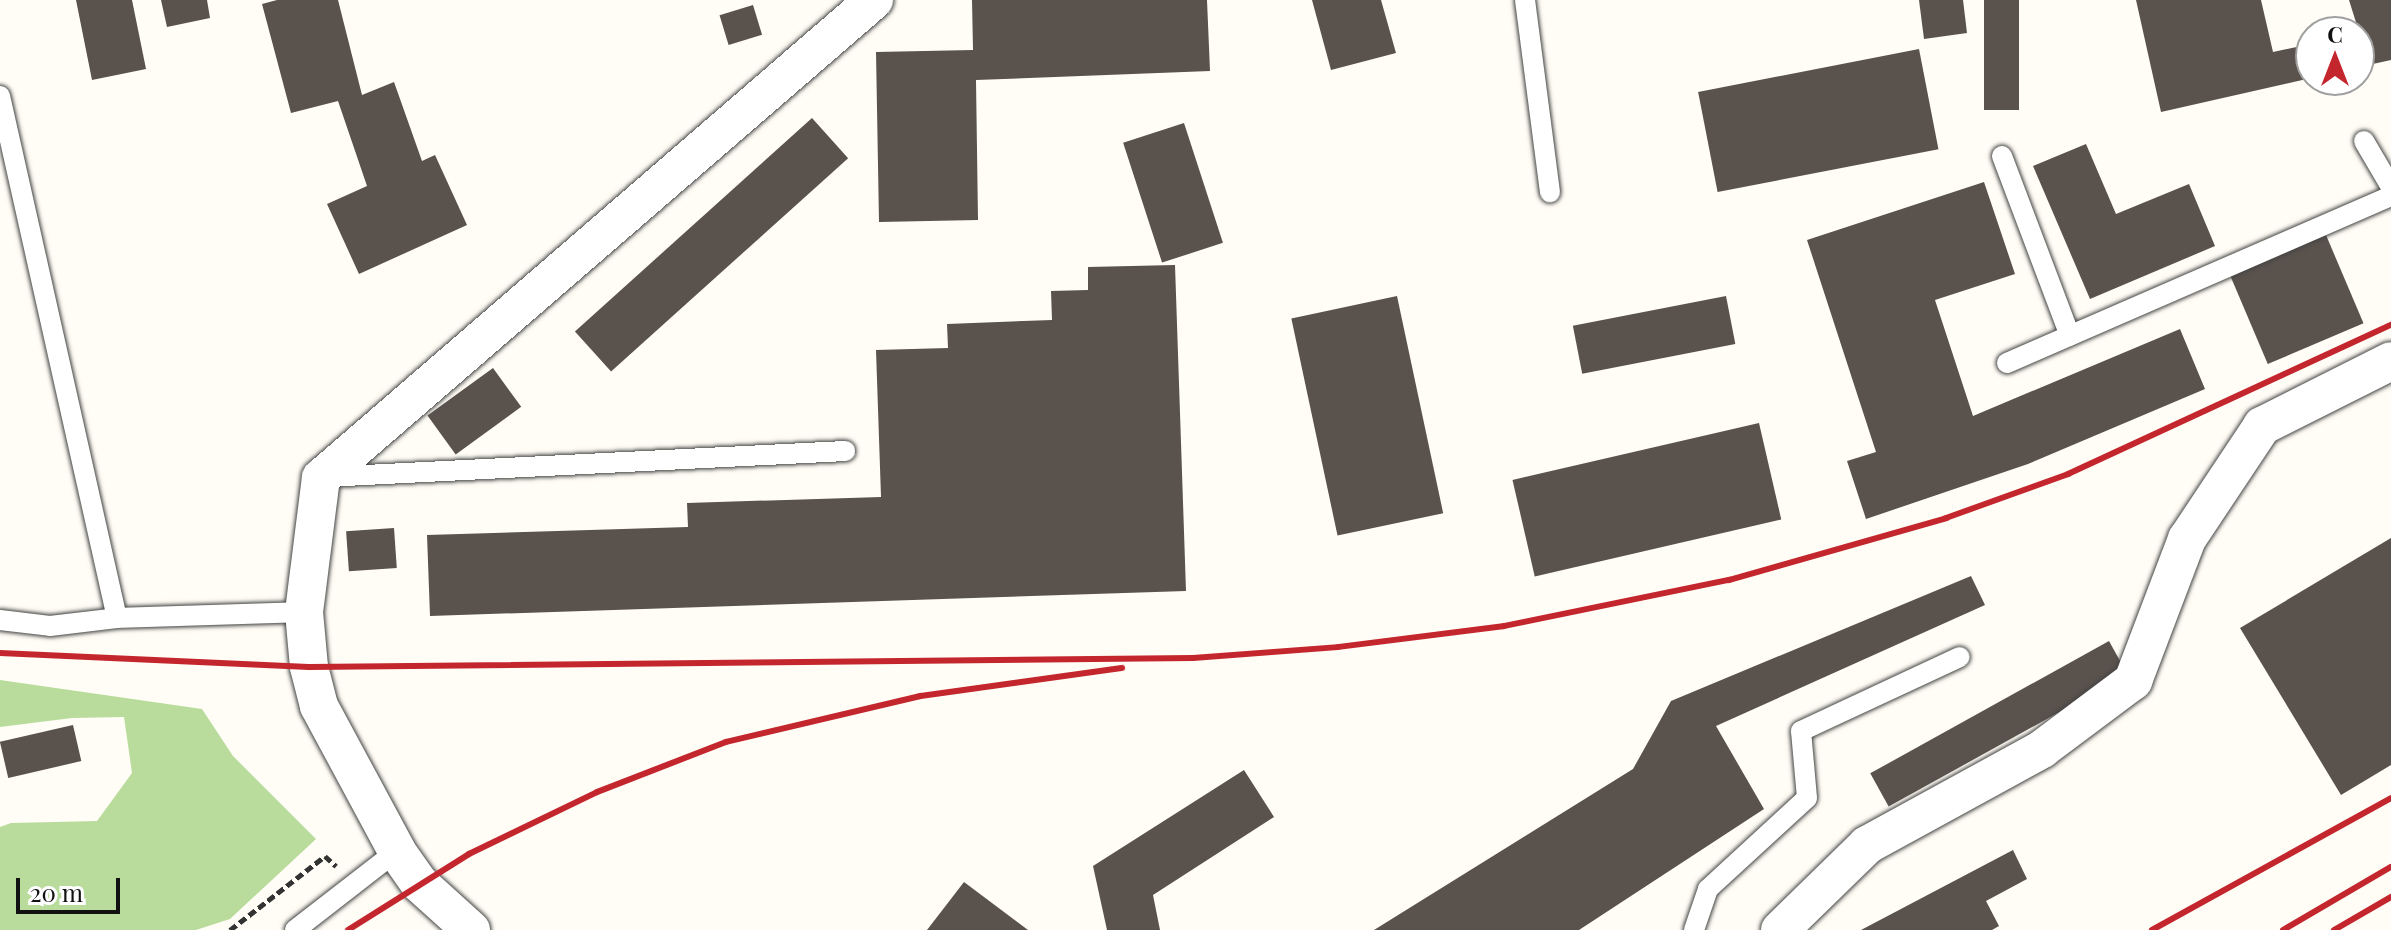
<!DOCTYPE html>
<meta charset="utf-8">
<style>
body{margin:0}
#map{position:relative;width:2391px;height:930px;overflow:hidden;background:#fffdf5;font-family:"Playfair Display",serif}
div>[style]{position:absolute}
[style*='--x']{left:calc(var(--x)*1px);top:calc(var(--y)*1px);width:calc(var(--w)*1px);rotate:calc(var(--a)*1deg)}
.forest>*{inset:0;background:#b9dc9c}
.building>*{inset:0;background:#5a524d;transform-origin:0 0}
.path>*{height:5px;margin-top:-2.5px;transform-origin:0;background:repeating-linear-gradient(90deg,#333 0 8px,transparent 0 12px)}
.roads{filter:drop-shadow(0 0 2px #444) drop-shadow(0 0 2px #444)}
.service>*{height:20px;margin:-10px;padding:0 10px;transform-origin:10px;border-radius:10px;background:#fff}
.minor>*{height:38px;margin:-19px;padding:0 19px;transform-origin:19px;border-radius:19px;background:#fff}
.rail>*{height:6px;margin:-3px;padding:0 3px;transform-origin:3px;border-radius:3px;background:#c4262e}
span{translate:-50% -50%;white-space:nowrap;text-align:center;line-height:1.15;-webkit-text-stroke:8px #fff;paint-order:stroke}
.north{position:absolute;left:2295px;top:16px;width:80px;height:80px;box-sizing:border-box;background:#fff;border:2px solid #a0a0a0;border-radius:50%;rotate:0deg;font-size:22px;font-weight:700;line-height:32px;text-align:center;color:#111}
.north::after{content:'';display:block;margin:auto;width:28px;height:36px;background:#c4262e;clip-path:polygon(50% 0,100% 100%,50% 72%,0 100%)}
.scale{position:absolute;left:16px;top:878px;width:104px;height:36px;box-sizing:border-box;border:4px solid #111;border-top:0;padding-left:10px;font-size:24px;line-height:28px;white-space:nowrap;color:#111;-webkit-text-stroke:6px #fff;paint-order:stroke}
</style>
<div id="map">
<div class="forest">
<div style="clip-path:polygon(0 680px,202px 709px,233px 756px,316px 839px,230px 919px,196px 930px,0 930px,0 827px,11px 823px,97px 821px,132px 773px,124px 717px,72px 718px,0 727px)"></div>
</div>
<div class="building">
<div style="clip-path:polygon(76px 0,132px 0,146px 69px,92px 80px)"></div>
<div style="clip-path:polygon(161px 0,207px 0,210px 18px,167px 27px)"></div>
<div style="clip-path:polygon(277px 0,338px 0,362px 95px,394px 82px,422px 161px,435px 155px,467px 225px,359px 274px,327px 204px,367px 186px,338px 101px,291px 113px,262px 4px)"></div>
<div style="clip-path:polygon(972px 0,1207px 0,1210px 71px,976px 80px,978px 220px,879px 222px,876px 52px,973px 50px)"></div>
<div style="clip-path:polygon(1312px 0,1381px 0,1396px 53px,1331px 70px)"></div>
<div style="clip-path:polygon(1919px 0,1963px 0,1967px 33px,1924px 39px)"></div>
<div style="left:1984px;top:0;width:35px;height:110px"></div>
<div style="clip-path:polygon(2136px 0,2261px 0,2273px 52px,2311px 44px,2311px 78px,2161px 112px)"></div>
<div style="clip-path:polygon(2349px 0,2391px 0,2391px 60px,2359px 67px,2359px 32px)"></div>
<div style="left:753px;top:5px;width:31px;height:35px;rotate:73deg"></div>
<div style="left:1919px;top:49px;width:102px;height:225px;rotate:79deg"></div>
<div style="left:812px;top:118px;width:54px;height:319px;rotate:48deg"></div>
<div style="left:1184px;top:123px;width:126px;height:64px;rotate:72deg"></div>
<div style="clip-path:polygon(2086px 144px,2116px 214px,2189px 184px,2215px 246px,2090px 299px,2033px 166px)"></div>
<div style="clip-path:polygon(1984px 182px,2015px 274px,1935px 300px,1973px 416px,2180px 329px,2205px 389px,2028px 464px,1866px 519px,1847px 461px,1876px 452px,1807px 240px)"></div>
<div style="left:2326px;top:235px;width:96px;height:104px;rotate:67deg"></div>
<div style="clip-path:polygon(1175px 265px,1186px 591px,430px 616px,427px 535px,688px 527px,687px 503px,881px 497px,876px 350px,948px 348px,947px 324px,1052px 320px,1051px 291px,1088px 290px,1088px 267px)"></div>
<div style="left:1397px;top:296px;width:222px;height:108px;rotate:78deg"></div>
<div style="left:1726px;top:296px;width:49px;height:156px;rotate:79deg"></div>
<div style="left:493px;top:368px;width:48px;height:81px;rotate:54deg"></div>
<div style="left:1759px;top:423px;width:99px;height:253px;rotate:77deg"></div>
<div style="left:394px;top:528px;width:40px;height:48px;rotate:86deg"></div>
<div style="clip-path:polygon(2391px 538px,2391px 765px,2341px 795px,2240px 628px)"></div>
<div style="clip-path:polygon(1971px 576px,1985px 605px,1716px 726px,1764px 809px,1579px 930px,1374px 930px,1633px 769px,1671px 701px)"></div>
<div style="left:2109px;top:641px;width:38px;height:273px;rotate:61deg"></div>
<div style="left:73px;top:725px;width:37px;height:75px;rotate:77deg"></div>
<div style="clip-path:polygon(1244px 770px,1274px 817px,1153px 895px,1160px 930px,1107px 930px,1093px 866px)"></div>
<div style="clip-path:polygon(2013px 850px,2027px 879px,1986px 901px,1999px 926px,1992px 930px,1861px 930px)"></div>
<div style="clip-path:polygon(964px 882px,1028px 930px,927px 930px)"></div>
</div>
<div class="path">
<div style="--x:230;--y:930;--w:120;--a:-37.9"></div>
<div style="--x:325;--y:856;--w:15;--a:42"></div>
</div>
<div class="roads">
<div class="service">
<div style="--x:1525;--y:0;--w:194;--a:82.6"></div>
<div style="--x:0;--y:96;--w:535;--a:77.37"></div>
<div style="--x:2364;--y:141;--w:53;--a:59.6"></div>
<div style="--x:2002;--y:156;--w:192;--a:69.3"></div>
<div style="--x:2007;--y:363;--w:419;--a:-23.5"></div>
<div style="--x:325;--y:477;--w:521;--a:-2.86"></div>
<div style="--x:0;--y:620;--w:50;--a:6.8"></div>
<div style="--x:50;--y:626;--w:67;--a:-6.8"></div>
<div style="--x:117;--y:618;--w:187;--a:-1.8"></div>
<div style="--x:295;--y:930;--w:129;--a:-37.8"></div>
<div style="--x:1694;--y:930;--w:43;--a:-71.1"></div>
<div style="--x:1708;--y:889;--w:134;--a:-42.6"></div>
<div style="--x:1807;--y:798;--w:67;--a:-95.1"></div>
<div style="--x:1801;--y:731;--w:175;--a:-25"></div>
</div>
<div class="minor">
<div style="--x:471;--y:930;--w:70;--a:-137.9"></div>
<div style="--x:419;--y:883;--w:39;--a:-125"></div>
<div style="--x:397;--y:851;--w:165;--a:-118.3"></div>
<div style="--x:319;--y:706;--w:40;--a:-104.4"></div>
<div style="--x:309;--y:667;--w:55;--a:-95.2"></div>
<div style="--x:304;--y:612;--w:135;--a:-82.8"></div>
<div style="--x:321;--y:478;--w:731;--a:-40.84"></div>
<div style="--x:1780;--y:930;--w:122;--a:-44.3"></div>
<div style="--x:1867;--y:845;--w:200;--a:-28.7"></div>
<div style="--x:2042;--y:749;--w:114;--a:-36.8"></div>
<div style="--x:2133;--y:681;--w:152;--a:-69.2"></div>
<div style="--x:2187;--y:539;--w:136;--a:-56.4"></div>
<div style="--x:2262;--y:426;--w:144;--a:-26.7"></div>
</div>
</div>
<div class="rail">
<div style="--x:0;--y:653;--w:309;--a:2.6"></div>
<div style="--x:309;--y:667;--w:884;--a:-0.58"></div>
<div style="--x:1193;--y:658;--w:145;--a:-4.3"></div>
<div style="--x:1338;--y:647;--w:167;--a:-7.2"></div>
<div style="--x:1504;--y:626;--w:230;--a:-11.6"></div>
<div style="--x:1729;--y:580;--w:226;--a:-15.9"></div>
<div style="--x:1946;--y:518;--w:130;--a:-19.8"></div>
<div style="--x:2068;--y:474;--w:356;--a:-24.8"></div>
<div style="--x:348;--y:930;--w:143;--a:-32.1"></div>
<div style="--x:469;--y:854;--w:142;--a:-25.8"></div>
<div style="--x:597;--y:792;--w:138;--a:-21.2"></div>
<div style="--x:726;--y:742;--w:199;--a:-13.3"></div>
<div style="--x:920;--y:696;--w:204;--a:-7.9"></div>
<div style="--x:2152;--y:930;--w:273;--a:-28.9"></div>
<div style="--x:2283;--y:930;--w:125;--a:-30.3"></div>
<div style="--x:2334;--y:930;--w:66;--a:-30.1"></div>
</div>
<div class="north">С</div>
<div class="scale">20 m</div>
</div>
